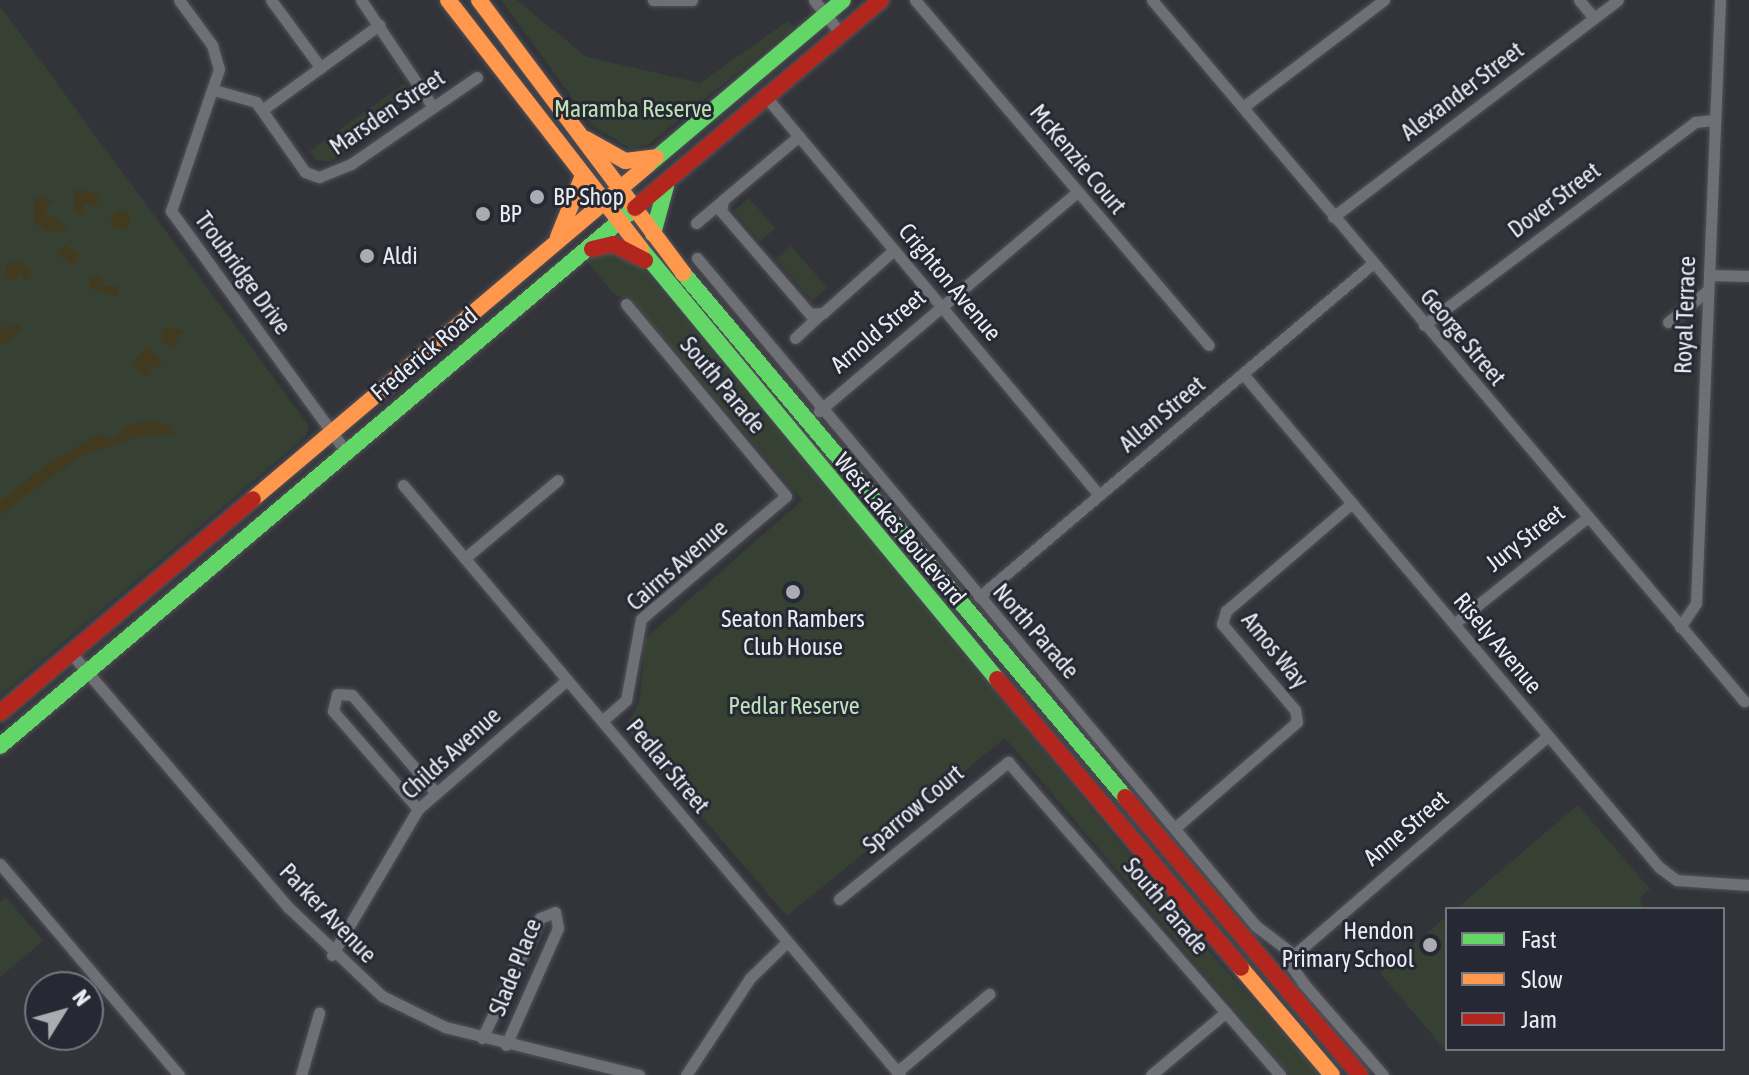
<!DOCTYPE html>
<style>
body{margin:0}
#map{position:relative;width:1749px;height:1075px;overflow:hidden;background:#33343a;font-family:"Asap Condensed",sans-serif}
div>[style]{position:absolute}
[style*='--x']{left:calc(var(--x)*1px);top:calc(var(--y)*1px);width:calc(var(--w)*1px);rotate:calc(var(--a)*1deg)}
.green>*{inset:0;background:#364134;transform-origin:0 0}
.sand>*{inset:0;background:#413a1e}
.round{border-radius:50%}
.roads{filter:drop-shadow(0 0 2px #515258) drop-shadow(0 0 2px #515258)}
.street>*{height:11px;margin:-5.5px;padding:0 5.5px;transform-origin:5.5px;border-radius:5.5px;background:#6f7076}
.fast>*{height:16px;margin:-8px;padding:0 8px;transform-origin:8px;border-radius:8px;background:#63d668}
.slow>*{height:16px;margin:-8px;padding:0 8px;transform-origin:8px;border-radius:8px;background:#ff974d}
.jam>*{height:16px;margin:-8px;padding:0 8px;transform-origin:8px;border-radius:8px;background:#b3261e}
.dots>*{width:22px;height:22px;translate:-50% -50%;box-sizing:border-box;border:4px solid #262933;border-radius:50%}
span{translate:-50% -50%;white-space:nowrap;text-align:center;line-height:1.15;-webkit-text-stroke:6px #262933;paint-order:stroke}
.street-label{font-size:24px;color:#eaecf3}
.park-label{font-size:24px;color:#bee2b5}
.poi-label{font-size:24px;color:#eaecf3}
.left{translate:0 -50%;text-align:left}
.right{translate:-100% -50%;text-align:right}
.legend{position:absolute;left:1445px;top:907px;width:280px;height:144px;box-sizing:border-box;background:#262933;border:2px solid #747780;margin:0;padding:10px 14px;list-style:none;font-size:24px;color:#eaecf3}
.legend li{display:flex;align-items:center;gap:16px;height:40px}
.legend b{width:40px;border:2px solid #747780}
.north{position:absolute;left:24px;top:971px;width:80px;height:80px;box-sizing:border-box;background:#262933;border:2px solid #747780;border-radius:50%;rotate:53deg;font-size:22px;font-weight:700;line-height:32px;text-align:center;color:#eaecf3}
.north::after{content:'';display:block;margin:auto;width:28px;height:36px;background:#aaacb2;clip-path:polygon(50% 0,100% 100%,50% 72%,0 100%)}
</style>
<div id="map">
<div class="green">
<div style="clip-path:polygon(501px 0,516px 0,587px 57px,700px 83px,788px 21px,794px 27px,649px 144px,631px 149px,593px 126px)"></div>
<div style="clip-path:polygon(0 6px,309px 426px,305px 437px,0 696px)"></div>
<div style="clip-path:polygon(405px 83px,413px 104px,330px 162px,316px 160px,310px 151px)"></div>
<div style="left:749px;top:198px;width:40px;height:20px;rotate:49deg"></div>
<div style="left:791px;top:246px;width:55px;height:20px;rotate:49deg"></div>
<div style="clip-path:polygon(607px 250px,643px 269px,1219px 963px,1321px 1075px,1290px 1075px,1005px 738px,787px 916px,626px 728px,640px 699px,645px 639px,802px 500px,630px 299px,615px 295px,584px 258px)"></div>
<div style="clip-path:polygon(1578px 805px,1650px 889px,1640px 897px,1642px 909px,1456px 909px)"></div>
<div style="clip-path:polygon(6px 897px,43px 941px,0 977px,0 902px)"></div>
<div style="clip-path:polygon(1447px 916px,1451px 1049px,1447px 1052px,1380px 973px)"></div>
</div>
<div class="sand">
<div style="clip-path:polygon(75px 188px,100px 195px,95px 208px,84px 203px,84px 217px,74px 209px)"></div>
<div style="clip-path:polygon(35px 197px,53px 201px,44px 210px,68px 229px,49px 233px,34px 223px)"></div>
<div class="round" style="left:111px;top:210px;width:20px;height:20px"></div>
<div style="clip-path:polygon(73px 238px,69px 248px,79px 254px,73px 267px,57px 253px)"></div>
<div style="clip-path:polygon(16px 261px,30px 268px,31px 279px,23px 280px,22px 271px,15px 281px,4px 278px,6px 265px)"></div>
<div style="clip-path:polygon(98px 275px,105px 286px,119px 287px,117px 297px,90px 288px,89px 277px)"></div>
<div style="clip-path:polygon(17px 324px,22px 330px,0 346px,0 325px,6px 330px)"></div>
<div style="clip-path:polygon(166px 327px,184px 331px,172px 348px,159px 339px)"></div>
<div style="clip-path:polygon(146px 347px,163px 360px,157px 368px,145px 365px,153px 373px,143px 377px,133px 362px)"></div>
<div style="clip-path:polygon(151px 421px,171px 426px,173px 434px,140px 436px,79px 457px,0 515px,0 501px,50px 462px,101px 434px,113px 440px,127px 425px)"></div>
</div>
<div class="roads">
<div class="street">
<div style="--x:179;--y:0;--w:56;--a:53.7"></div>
<div style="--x:212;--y:45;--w:25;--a:74"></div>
<div style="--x:219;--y:69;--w:150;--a:108.7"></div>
<div style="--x:171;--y:211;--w:298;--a:54"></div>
<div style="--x:271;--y:0;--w:84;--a:53.7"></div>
<div style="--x:361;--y:0;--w:125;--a:56.1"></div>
<div style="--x:653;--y:0;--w:39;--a:0"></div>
<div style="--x:814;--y:0;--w:43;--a:51.5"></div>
<div style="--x:915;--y:0;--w:453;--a:49.6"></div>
<div style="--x:1152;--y:0;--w:918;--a:49.82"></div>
<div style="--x:1579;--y:0;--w:23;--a:50"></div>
<div style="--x:214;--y:90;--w:44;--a:15.9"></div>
<div style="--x:256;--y:102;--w:85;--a:55"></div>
<div style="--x:305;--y:172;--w:15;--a:20"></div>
<div style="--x:319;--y:177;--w:35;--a:-22"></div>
<div style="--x:351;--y:164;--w:153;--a:-34.6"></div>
<div style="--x:766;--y:97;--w:519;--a:50.08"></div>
<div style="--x:1243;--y:107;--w:177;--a:-37.2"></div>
<div style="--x:262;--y:110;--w:145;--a:-36"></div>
<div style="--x:799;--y:136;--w:99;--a:139.9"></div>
<div style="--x:723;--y:200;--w:11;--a:100"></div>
<div style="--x:721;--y:211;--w:136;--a:49.2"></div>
<div style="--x:810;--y:314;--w:13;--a:-4"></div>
<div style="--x:823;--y:313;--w:95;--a:-41.6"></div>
<div style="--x:1333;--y:217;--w:358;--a:-37.3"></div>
<div style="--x:696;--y:223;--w:35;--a:-40"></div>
<div style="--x:697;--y:258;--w:871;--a:50.08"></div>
<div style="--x:1256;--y:926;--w:48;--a:37.3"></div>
<div style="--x:1709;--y:275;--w:40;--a:1.4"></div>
<div style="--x:1668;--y:322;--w:50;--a:-38.5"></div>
<div style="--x:1424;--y:325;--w:339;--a:-36.8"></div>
<div style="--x:1695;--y:122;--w:19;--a:-6"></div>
<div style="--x:795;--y:338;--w:37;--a:-43"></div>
<div style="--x:1243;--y:374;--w:645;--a:49.84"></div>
<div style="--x:1659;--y:867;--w:21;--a:37"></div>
<div style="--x:1676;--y:880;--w:73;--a:3.9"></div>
<div style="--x:819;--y:411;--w:338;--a:-40.3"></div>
<div style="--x:403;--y:485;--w:771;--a:49.89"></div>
<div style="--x:465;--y:558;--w:121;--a:-40"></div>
<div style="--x:979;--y:597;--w:515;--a:-40.28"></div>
<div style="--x:1454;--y:624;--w:171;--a:-38.6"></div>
<div style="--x:1680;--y:627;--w:29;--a:-56"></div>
<div style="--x:1696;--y:603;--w:603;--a:-87.72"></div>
<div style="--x:71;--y:653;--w:334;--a:49.5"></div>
<div style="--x:288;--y:907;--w:129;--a:43.4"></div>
<div style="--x:382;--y:996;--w:70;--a:26.2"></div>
<div style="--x:445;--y:1027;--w:200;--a:13.9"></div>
<div style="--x:602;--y:721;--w:32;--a:-41"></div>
<div style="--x:626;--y:700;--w:82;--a:-79.5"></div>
<div style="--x:641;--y:619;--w:190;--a:-40.3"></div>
<div style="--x:786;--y:496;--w:250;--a:-129.8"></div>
<div style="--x:418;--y:809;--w:130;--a:-130.9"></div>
<div style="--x:333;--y:711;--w:17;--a:-77"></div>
<div style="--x:337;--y:694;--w:15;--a:4"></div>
<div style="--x:352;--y:695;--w:129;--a:49.4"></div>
<div style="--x:1176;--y:827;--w:160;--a:-41"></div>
<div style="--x:1297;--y:722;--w:12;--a:-99"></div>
<div style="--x:1295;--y:710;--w:113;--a:-130.3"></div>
<div style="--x:1222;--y:624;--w:14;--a:-73"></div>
<div style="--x:1226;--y:611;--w:166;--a:-40.6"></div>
<div style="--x:0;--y:864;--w:277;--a:49.7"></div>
<div style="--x:839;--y:899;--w:218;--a:-39"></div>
<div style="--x:1008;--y:762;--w:415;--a:49"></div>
<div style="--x:332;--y:955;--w:169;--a:-59.5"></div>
<div style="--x:418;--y:809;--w:197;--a:-40.9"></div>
<div style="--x:482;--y:1038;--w:133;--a:-64.2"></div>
<div style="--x:540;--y:918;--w:16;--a:-22"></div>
<div style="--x:555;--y:912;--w:16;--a:79"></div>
<div style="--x:558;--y:928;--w:128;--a:114"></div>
<div style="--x:897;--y:1072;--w:121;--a:-40.3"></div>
<div style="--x:301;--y:1075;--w:65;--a:-73.8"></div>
<div style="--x:686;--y:1075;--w:116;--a:-56.6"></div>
<div style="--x:750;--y:978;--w:50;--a:-44.2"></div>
<div style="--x:1151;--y:1075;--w:98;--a:-40"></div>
<div style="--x:1383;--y:1075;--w:121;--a:-131"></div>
<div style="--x:1304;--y:984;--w:21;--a:-125"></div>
<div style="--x:1292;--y:967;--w:12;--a:-81"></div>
<div style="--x:1294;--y:955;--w:335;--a:-40.8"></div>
</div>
<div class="fast">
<div style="--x:648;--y:165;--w:255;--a:-40.2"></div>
<div style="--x:653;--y:234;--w:50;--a:-74.8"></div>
<div style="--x:641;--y:249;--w:558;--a:50.38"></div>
<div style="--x:683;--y:273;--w:686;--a:49.85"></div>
<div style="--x:0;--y:746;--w:832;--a:-40.27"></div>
</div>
<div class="slow">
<div style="--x:448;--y:0;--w:315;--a:52.2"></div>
<div style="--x:479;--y:0;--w:341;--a:53.2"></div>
<div style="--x:586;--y:139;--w:45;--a:29.4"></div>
<div style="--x:625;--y:161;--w:31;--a:-7"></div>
<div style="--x:558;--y:237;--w:64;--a:-67.9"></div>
<div style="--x:253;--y:499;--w:517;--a:-40.22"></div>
<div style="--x:1241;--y:968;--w:140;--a:49.6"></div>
</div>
<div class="jam">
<div style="--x:635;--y:208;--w:322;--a:-40.2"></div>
<div style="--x:592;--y:249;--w:22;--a:-13"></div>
<div style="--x:613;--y:244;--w:36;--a:27"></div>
<div style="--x:997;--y:679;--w:378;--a:49.8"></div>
<div style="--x:0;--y:713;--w:331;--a:-40.2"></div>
<div style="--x:1125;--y:797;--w:364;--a:49.8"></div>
</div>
</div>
<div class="dots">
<div style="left:537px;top:197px;background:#aaacb2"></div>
<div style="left:483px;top:214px;background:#aaacb2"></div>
<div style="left:367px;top:256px;background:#aaacb2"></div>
<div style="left:793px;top:592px;background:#aaacb2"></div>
<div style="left:1430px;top:945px;background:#aaacb2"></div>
</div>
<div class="street-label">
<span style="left:1462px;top:91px;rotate:-37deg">Alexander Street</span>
<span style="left:387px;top:112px;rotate:-34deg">Marsden Street</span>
<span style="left:1078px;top:159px;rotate:50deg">McKenzie Court</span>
<span style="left:1554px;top:200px;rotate:-37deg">Dover Street</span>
<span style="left:243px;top:273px;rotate:54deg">Troubridge Drive</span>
<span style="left:950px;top:282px;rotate:50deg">Crighton Avenue</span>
<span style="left:1685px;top:315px;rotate:-88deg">Royal Terrace</span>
<span style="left:878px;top:331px;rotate:-40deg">Arnold Street</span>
<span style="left:1463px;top:337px;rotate:50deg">George Street</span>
<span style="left:424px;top:354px;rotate:-40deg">Frederick Road</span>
<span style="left:723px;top:385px;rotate:50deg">South Parade</span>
<span style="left:1162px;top:414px;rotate:-40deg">Allan Street</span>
<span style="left:900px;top:529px;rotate:50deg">West Lakes Boulevard</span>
<span style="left:1525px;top:538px;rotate:-38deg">Jury Street</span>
<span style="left:677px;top:565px;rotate:-41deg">Cairns Avenue</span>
<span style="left:1036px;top:631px;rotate:49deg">North Parade</span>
<span style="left:1498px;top:643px;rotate:50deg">Risely Avenue</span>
<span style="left:1275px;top:650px;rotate:51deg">Amos Way</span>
<span style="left:451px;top:753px;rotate:-42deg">Childs Avenue</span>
<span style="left:668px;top:766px;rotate:50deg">Pedlar Street</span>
<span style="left:913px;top:809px;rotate:-40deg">Sparrow Court</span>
<span style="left:1406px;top:828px;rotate:-40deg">Anne Street</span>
<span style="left:1166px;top:906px;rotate:50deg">South Parade</span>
<span style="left:328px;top:913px;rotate:46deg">Parker Avenue</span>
<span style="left:515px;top:967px;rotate:-68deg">Slade Place</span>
</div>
<div class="park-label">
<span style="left:633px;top:109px">Maramba Reserve</span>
<span style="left:794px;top:706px">Pedlar Reserve</span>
</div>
<div class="poi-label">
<span class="left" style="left:553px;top:197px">BP Shop</span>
<span class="left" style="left:499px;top:214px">BP</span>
<span class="left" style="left:383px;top:256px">Aldi</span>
<span style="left:793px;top:633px">Seaton Rambers<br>Club House</span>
<span class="right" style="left:1414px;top:945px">Hendon<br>Primary School</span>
</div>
<ul class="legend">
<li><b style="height:10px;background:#63d668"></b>Fast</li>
<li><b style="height:10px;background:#ff974d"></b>Slow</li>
<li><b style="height:10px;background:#b3261e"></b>Jam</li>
</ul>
<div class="north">N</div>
</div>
